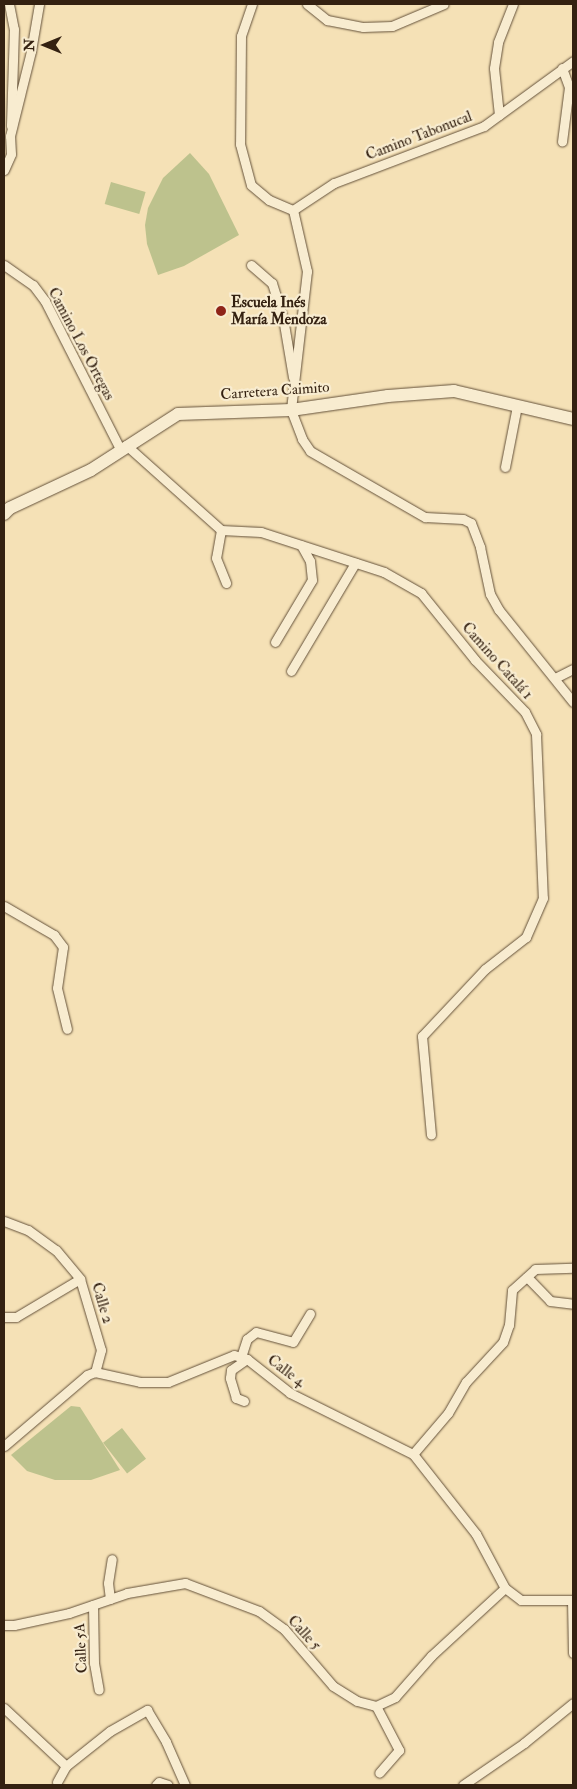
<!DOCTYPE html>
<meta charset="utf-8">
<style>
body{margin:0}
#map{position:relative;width:577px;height:1789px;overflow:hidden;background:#f5e1b6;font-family:"IM FELL Double Pica",serif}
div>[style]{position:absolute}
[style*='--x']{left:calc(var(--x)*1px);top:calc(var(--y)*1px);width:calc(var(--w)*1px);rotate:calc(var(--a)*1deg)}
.green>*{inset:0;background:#bdc28d;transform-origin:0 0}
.roads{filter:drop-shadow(0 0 1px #64513a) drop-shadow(0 0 1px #64513a)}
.street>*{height:9px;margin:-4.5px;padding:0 4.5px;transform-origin:4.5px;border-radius:4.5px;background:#f8ecd0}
.secondary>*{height:12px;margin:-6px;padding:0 6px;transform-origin:6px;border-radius:6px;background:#f8ecd0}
.dots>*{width:14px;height:14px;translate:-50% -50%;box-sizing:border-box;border:2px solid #f8ecd0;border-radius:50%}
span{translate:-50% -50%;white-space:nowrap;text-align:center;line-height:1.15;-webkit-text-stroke:4.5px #f8ecd0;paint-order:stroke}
.street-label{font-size:15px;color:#342111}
.poi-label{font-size:15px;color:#342111;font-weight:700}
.left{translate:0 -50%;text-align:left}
.frame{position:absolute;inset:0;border:5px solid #342111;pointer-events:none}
.north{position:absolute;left:20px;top:20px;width:50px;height:50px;-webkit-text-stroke:4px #f8ecd0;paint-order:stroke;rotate:270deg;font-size:14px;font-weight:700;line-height:20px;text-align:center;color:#342111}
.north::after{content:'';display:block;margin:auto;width:18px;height:22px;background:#342111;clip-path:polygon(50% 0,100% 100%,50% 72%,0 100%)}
</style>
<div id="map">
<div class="green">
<div style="clip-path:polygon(190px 153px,209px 174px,239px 235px,184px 266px,158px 275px,147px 244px,145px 225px,148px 208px,163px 178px)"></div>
<div style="left:111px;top:182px;width:36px;height:23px;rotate:16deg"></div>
<div style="clip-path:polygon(71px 1406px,80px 1407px,120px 1470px,91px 1480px,55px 1480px,27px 1471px,11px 1455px)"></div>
<div style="left:122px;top:1428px;width:39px;height:24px;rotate:52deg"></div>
</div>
<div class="roads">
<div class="street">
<div style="--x:9;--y:4;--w:25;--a:79"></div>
<div style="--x:14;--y:29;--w:97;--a:91.8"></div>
<div style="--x:252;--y:4;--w:34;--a:109"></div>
<div style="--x:241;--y:36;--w:108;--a:90.5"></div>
<div style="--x:240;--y:144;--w:42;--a:75"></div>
<div style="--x:251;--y:185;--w:23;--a:40"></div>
<div style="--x:269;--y:200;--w:26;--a:23"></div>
<div style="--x:293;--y:210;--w:63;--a:77.1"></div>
<div style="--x:307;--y:271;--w:140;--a:96.6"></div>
<div style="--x:291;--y:410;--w:31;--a:69"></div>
<div style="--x:302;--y:439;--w:14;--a:56"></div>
<div style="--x:310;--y:451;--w:133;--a:29.9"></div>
<div style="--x:425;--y:517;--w:38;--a:3"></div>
<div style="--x:463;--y:519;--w:9;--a:27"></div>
<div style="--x:471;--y:523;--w:26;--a:69"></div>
<div style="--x:480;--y:547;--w:48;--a:78"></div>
<div style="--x:490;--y:594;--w:18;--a:61"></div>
<div style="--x:499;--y:610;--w:118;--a:51.2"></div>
<div style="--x:307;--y:4;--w:26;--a:39"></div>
<div style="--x:327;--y:20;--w:37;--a:11"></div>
<div style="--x:363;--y:27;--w:29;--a:-2"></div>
<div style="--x:392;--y:26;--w:56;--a:-22.9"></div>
<div style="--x:562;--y:68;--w:20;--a:70"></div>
<div style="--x:569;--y:87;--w:55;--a:97.3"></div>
<div style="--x:499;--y:115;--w:47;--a:-96.1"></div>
<div style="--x:494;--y:68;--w:26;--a:-81"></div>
<div style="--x:498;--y:42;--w:41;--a:-68.5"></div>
<div style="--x:4;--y:170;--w:17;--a:-66"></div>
<div style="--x:11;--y:154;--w:18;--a:-93"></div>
<div style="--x:10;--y:136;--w:88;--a:-76.1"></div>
<div style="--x:31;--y:51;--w:48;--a:-80.3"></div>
<div style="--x:293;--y:210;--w:49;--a:-33.4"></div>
<div style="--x:334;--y:183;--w:160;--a:-20.8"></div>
<div style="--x:484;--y:126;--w:110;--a:-36.1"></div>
<div style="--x:4;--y:265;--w:35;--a:35"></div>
<div style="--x:33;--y:285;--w:20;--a:53"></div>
<div style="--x:45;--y:301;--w:166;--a:63.1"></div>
<div style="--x:251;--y:265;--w:28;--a:41"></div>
<div style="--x:272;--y:283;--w:37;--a:73"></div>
<div style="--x:283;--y:318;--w:60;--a:80.4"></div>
<div style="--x:126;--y:445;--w:127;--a:41.8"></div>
<div style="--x:221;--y:530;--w:40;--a:2.9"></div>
<div style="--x:261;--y:532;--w:129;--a:18"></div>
<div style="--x:384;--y:572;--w:43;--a:29.6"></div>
<div style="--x:421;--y:593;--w:86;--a:51.1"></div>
<div style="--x:475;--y:660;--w:72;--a:46.1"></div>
<div style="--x:525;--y:712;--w:25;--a:63"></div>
<div style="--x:536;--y:734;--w:164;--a:87.6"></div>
<div style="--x:543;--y:898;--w:43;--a:113.6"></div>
<div style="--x:526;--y:937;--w:52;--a:142"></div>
<div style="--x:485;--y:969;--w:92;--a:133.2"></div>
<div style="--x:422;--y:1036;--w:99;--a:84.8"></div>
<div style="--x:505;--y:467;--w:62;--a:-78.9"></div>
<div style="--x:221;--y:530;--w:28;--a:100"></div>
<div style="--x:216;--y:558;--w:27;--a:68"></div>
<div style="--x:275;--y:642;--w:72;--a:-59.2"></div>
<div style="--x:312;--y:580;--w:19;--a:-96"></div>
<div style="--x:310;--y:561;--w:18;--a:-119"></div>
<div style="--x:291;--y:671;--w:126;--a:-59.3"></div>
<div style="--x:555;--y:678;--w:20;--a:-27"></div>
<div style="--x:4;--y:906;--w:58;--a:30.1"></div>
<div style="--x:54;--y:935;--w:15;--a:53"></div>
<div style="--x:63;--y:947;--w:41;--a:98.3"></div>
<div style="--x:57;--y:988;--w:42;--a:76.3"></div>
<div style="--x:4;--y:1221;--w:26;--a:21"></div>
<div style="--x:28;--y:1230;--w:34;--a:36"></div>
<div style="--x:56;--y:1250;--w:38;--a:50"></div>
<div style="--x:80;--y:1279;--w:74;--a:73.5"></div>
<div style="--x:101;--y:1350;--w:23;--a:105"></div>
<div style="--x:527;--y:1277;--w:33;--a:46"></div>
<div style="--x:550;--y:1301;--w:23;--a:7"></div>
<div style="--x:4;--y:1317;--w:12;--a:0"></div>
<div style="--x:16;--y:1317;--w:74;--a:-30.7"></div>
<div style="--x:241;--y:1357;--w:19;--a:-72"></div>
<div style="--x:247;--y:1339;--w:11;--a:-38"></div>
<div style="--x:256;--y:1332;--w:38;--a:15"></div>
<div style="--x:293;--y:1342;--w:33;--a:-59"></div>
<div style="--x:244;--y:1401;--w:9;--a:-159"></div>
<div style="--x:236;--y:1398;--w:21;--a:-107"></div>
<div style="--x:230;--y:1378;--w:8;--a:-83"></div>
<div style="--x:231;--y:1370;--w:19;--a:-35"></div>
<div style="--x:4;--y:1446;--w:109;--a:-40.5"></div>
<div style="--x:87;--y:1375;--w:9;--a:-21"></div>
<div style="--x:95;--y:1372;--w:46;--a:12.5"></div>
<div style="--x:140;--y:1382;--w:28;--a:0"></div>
<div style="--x:168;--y:1382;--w:71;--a:-22.2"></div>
<div style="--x:234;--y:1355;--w:14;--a:17"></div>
<div style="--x:247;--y:1359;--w:55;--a:38.3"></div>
<div style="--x:290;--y:1393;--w:137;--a:26.4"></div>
<div style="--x:413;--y:1454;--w:102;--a:51.8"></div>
<div style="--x:476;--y:1534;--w:61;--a:61.8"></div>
<div style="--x:505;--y:1588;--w:20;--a:37"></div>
<div style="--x:521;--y:1600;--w:52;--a:0"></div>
<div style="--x:413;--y:1454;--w:54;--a:-49.5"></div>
<div style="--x:448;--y:1413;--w:36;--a:-60"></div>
<div style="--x:466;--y:1382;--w:54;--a:-47.2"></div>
<div style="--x:503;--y:1342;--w:18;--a:-71"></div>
<div style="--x:509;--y:1325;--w:35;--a:-85"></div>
<div style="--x:512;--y:1290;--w:31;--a:-42"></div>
<div style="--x:535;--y:1269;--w:38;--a:-2"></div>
<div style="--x:110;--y:1599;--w:16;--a:-97"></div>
<div style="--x:108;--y:1583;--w:24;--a:-81"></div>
<div style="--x:572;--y:1600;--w:53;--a:88.9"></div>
<div style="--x:93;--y:1605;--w:58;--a:89"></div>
<div style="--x:94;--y:1663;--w:27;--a:80"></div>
<div style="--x:4;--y:1625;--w:10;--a:0"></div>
<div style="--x:14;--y:1625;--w:56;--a:-12.3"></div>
<div style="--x:69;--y:1613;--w:61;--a:-19"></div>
<div style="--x:127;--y:1593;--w:59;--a:-9.8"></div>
<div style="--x:185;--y:1583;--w:79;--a:20.7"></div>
<div style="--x:259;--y:1611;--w:31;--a:36"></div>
<div style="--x:284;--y:1629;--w:75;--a:49.3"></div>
<div style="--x:333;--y:1686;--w:28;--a:32"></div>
<div style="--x:357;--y:1701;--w:20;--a:15"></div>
<div style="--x:376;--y:1706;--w:21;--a:-25"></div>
<div style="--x:395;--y:1697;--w:55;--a:-48.7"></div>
<div style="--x:431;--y:1656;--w:100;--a:-42.6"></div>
<div style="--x:376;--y:1706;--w:50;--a:62.4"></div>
<div style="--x:399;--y:1750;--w:30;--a:131"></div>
<div style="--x:4;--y:1708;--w:85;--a:43.1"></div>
<div style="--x:57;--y:1782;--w:18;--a:-61"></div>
<div style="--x:66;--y:1766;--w:56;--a:-38.5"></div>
<div style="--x:110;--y:1731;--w:43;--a:-29.6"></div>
<div style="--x:147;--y:1710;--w:37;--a:59"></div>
<div style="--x:166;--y:1742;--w:47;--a:66.2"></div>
<div style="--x:156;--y:1785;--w:4;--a:-45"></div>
<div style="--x:159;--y:1782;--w:9;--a:18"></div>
<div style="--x:463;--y:1785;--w:74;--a:-34.5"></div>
<div style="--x:524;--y:1743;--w:63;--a:-39.2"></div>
</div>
<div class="secondary">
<div style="--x:4;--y:514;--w:8;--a:-45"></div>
<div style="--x:10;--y:508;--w:89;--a:-25.1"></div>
<div style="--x:91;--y:470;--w:103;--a:-32.8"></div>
<div style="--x:178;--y:414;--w:113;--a:-2"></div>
<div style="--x:291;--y:410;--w:98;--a:-8.2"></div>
<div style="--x:388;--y:396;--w:66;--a:-4.3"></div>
<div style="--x:454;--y:391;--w:122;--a:13.2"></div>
</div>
</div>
<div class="dots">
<div style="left:221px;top:311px;background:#8f2418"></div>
</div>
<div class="street-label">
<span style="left:419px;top:136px;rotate:-21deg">Camino Tabonucal</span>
<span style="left:81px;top:344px;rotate:62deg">Camino Los Ortegas</span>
<span style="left:275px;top:391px;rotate:-4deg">Carretera Caimito</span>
<span style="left:497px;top:661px;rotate:48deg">Camino Catalá 1</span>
<span style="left:102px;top:1303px;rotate:73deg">Calle 2</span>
<span style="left:286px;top:1371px;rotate:36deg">Calle 4</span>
<span style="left:304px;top:1633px;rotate:47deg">Calle 5</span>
<span style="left:81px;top:1648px;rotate:-93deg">Calle 5A</span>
</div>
<div class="poi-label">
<span class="left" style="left:231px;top:311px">Escuela Inés<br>María Mendoza</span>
</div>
<div class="frame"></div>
<div class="north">N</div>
</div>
